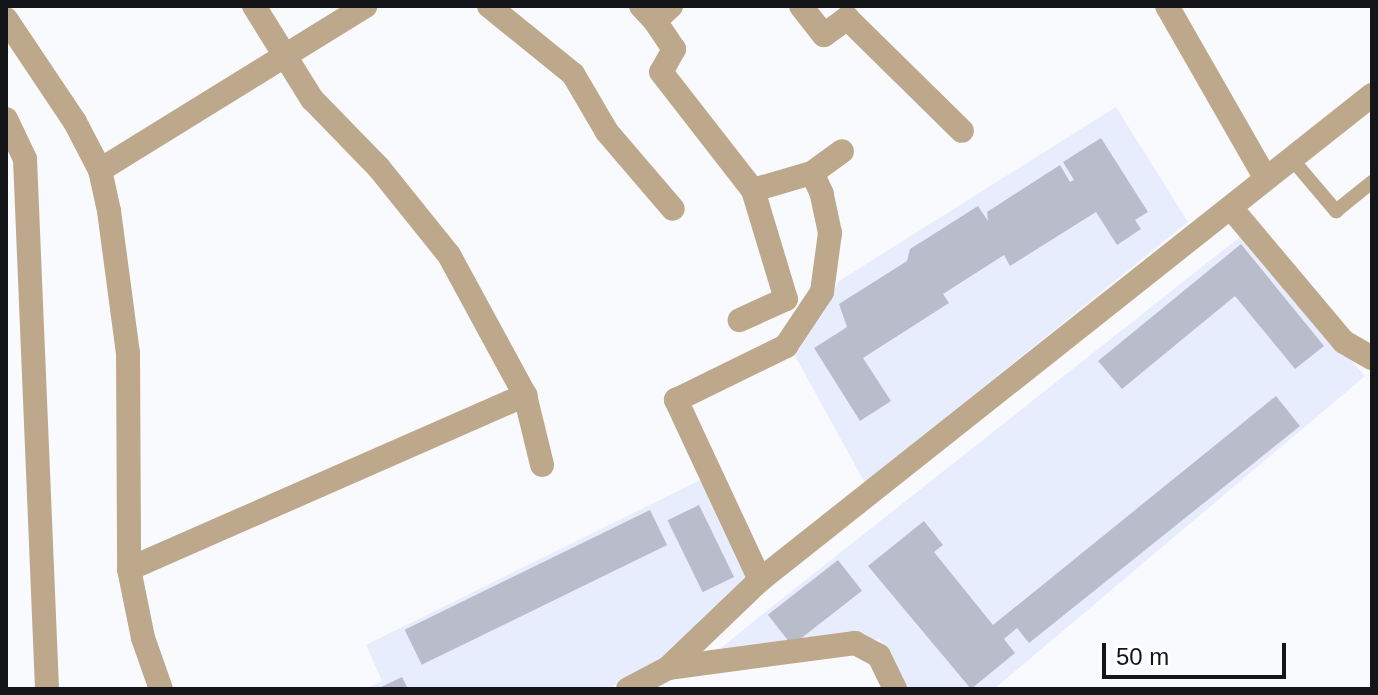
<!DOCTYPE html>
<style>
body{margin:0}
#map{position:relative;width:1378px;height:695px;overflow:hidden;background:#f9fafd;font-family:Helvetica,sans-serif}
div>[style]{position:absolute}
[style*='--x']{left:calc(var(--x)*1px);top:calc(var(--y)*1px);width:calc(var(--w)*1px);rotate:calc(var(--a)*1deg)}
.built>*{inset:0;background:#e8edfe}
.building>*{inset:0;background:#b9bdcb;transform-origin:0 0}
.service>*{height:14px;margin:-7px;padding:0 7px;transform-origin:7px;border-radius:7px;background:#bda88c}
.minor>*{height:24px;margin:-12px;padding:0 12px;transform-origin:12px;border-radius:12px;background:#bda88c}
.tertiary>*{height:24px;margin:-12px;padding:0 12px;transform-origin:12px;border-radius:12px;background:#bda88c}
span{translate:-50% -50%;white-space:nowrap;text-align:center;line-height:1.15;-webkit-text-stroke:7px #fff;paint-order:stroke}
.frame{position:absolute;inset:0;border:8px solid #131519;pointer-events:none}
.scale{position:absolute;left:1102px;top:643px;width:184px;height:36px;box-sizing:border-box;border:4px solid #131519;border-top:0;padding-left:10px;font-size:24px;line-height:28px;white-space:nowrap;color:#131519;-webkit-text-stroke:6px #fff;paint-order:stroke}
</style>
<div id="map">
<div class="built">
<div style="clip-path:polygon(1116px 107px,1188px 222px,865px 483px,795px 356px,839px 281px)"></div>
<div style="clip-path:polygon(1241px 236px,1365px 376px,994px 689px,908px 689px,880px 639px,723px 655px,721px 648px,774px 605px)"></div>
<div style="clip-path:polygon(706px 477px,751px 580px,660px 663px,608px 689px,365px 689px,382px 681px,366px 645px)"></div>
</div>
<div class="building">
<div style="clip-path:polygon(1101px 138px,1148px 212px,1135px 220px,1141px 229px,1117px 245px,1096px 212px,1010px 266px,1004px 255px,943px 294px,949px 303px,863px 358px,891px 401px,860px 421px,814px 348px,847px 327px,839px 304px,907px 261px,910px 249px,978px 206px,988px 221px,987px 212px,1060px 165px,1070px 182px,1074px 180px,1063px 162px)"></div>
<div style="clip-path:polygon(1241px 244px,1324px 346px,1295px 369px,1235px 296px,1122px 389px,1098px 361px)"></div>
<div style="clip-path:polygon(1276px 396px,1300px 426px,1029px 643px,1017px 628px,1004px 639px,1015px 653px,971px 689px,868px 566px,924px 521px,943px 545px,934px 552px,993px 625px)"></div>
<div style="left:699px;top:505px;width:80px;height:35px;rotate:64deg"></div>
<div style="left:650px;top:510px;width:39px;height:273px;rotate:64deg"></div>
<div style="left:838px;top:560px;width:39px;height:89px;rotate:52deg"></div>
<div style="clip-path:polygon(402px 677px,408px 689px,377px 689px)"></div>
</div>
<div class="service">
<div style="--x:1291;--y:158;--w:70;--a:49.7"></div>
<div style="--x:1336;--y:211;--w:46;--a:-38.9"></div>
</div>
<div class="minor">
<div style="--x:254;--y:6;--w:110;--a:58.1"></div>
<div style="--x:312;--y:99;--w:96;--a:45.8"></div>
<div style="--x:379;--y:168;--w:112;--a:51.2"></div>
<div style="--x:449;--y:255;--w:159;--a:61.5"></div>
<div style="--x:525;--y:395;--w:72;--a:76.3"></div>
<div style="--x:489;--y:6;--w:108;--a:39"></div>
<div style="--x:573;--y:74;--w:67;--a:59.6"></div>
<div style="--x:607;--y:132;--w:101;--a:49.4"></div>
<div style="--x:641;--y:6;--w:21;--a:47"></div>
<div style="--x:655;--y:21;--w:22;--a:-43"></div>
<div style="--x:801;--y:6;--w:37;--a:52"></div>
<div style="--x:824;--y:35;--w:29;--a:-36"></div>
<div style="--x:847;--y:18;--w:161;--a:44.5"></div>
<div style="--x:1167;--y:6;--w:199;--a:60.2"></div>
<div style="--x:655;--y:21;--w:34;--a:56"></div>
<div style="--x:674;--y:49;--w:26;--a:119"></div>
<div style="--x:661;--y:72;--w:150;--a:52.1"></div>
<div style="--x:753;--y:190;--w:114;--a:73.2"></div>
<div style="--x:786;--y:299;--w:51;--a:155.5"></div>
<div style="--x:6;--y:119;--w:44;--a:64.6"></div>
<div style="--x:25;--y:159;--w:530;--a:87.62"></div>
<div style="--x:100;--y:170;--w:312;--a:-31.7"></div>
<div style="--x:753;--y:190;--w:61;--a:-16.1"></div>
<div style="--x:1231;--y:208;--w:175;--a:49.9"></div>
<div style="--x:1344;--y:342;--w:32;--a:30"></div>
<div style="--x:129;--y:569;--w:433;--a:-23.7"></div>
<div style="--x:760;--y:580;--w:199;--a:-115"></div>
<div style="--x:676;--y:400;--w:123;--a:-26.1"></div>
<div style="--x:786;--y:346;--w:65;--a:-56.3"></div>
<div style="--x:822;--y:292;--w:60;--a:-82.3"></div>
<div style="--x:830;--y:233;--w:40;--a:-102"></div>
<div style="--x:822;--y:194;--w:23;--a:-115"></div>
<div style="--x:812;--y:173;--w:37;--a:-36"></div>
<div style="--x:668;--y:668;--w:189;--a:-7.6"></div>
<div style="--x:855;--y:643;--w:27;--a:28"></div>
<div style="--x:879;--y:656;--w:37;--a:64"></div>
<div style="--x:628;--y:689;--w:45;--a:-27.7"></div>
<div style="--x:668;--y:668;--w:127;--a:-43.7"></div>
<div style="--x:760;--y:580;--w:781;--a:-38.4"></div>
</div>
<div class="tertiary">
<div style="--x:6;--y:19;--w:124;--a:56.2"></div>
<div style="--x:75;--y:122;--w:54;--a:62.5"></div>
<div style="--x:100;--y:170;--w:42;--a:77.6"></div>
<div style="--x:109;--y:211;--w:143;--a:82.4"></div>
<div style="--x:128;--y:353;--w:216;--a:89.7"></div>
<div style="--x:129;--y:569;--w:70;--a:78.5"></div>
<div style="--x:143;--y:638;--w:54;--a:70.6"></div>
</div>
<div class="frame"></div>
<div class="scale">50 m</div>
</div>
